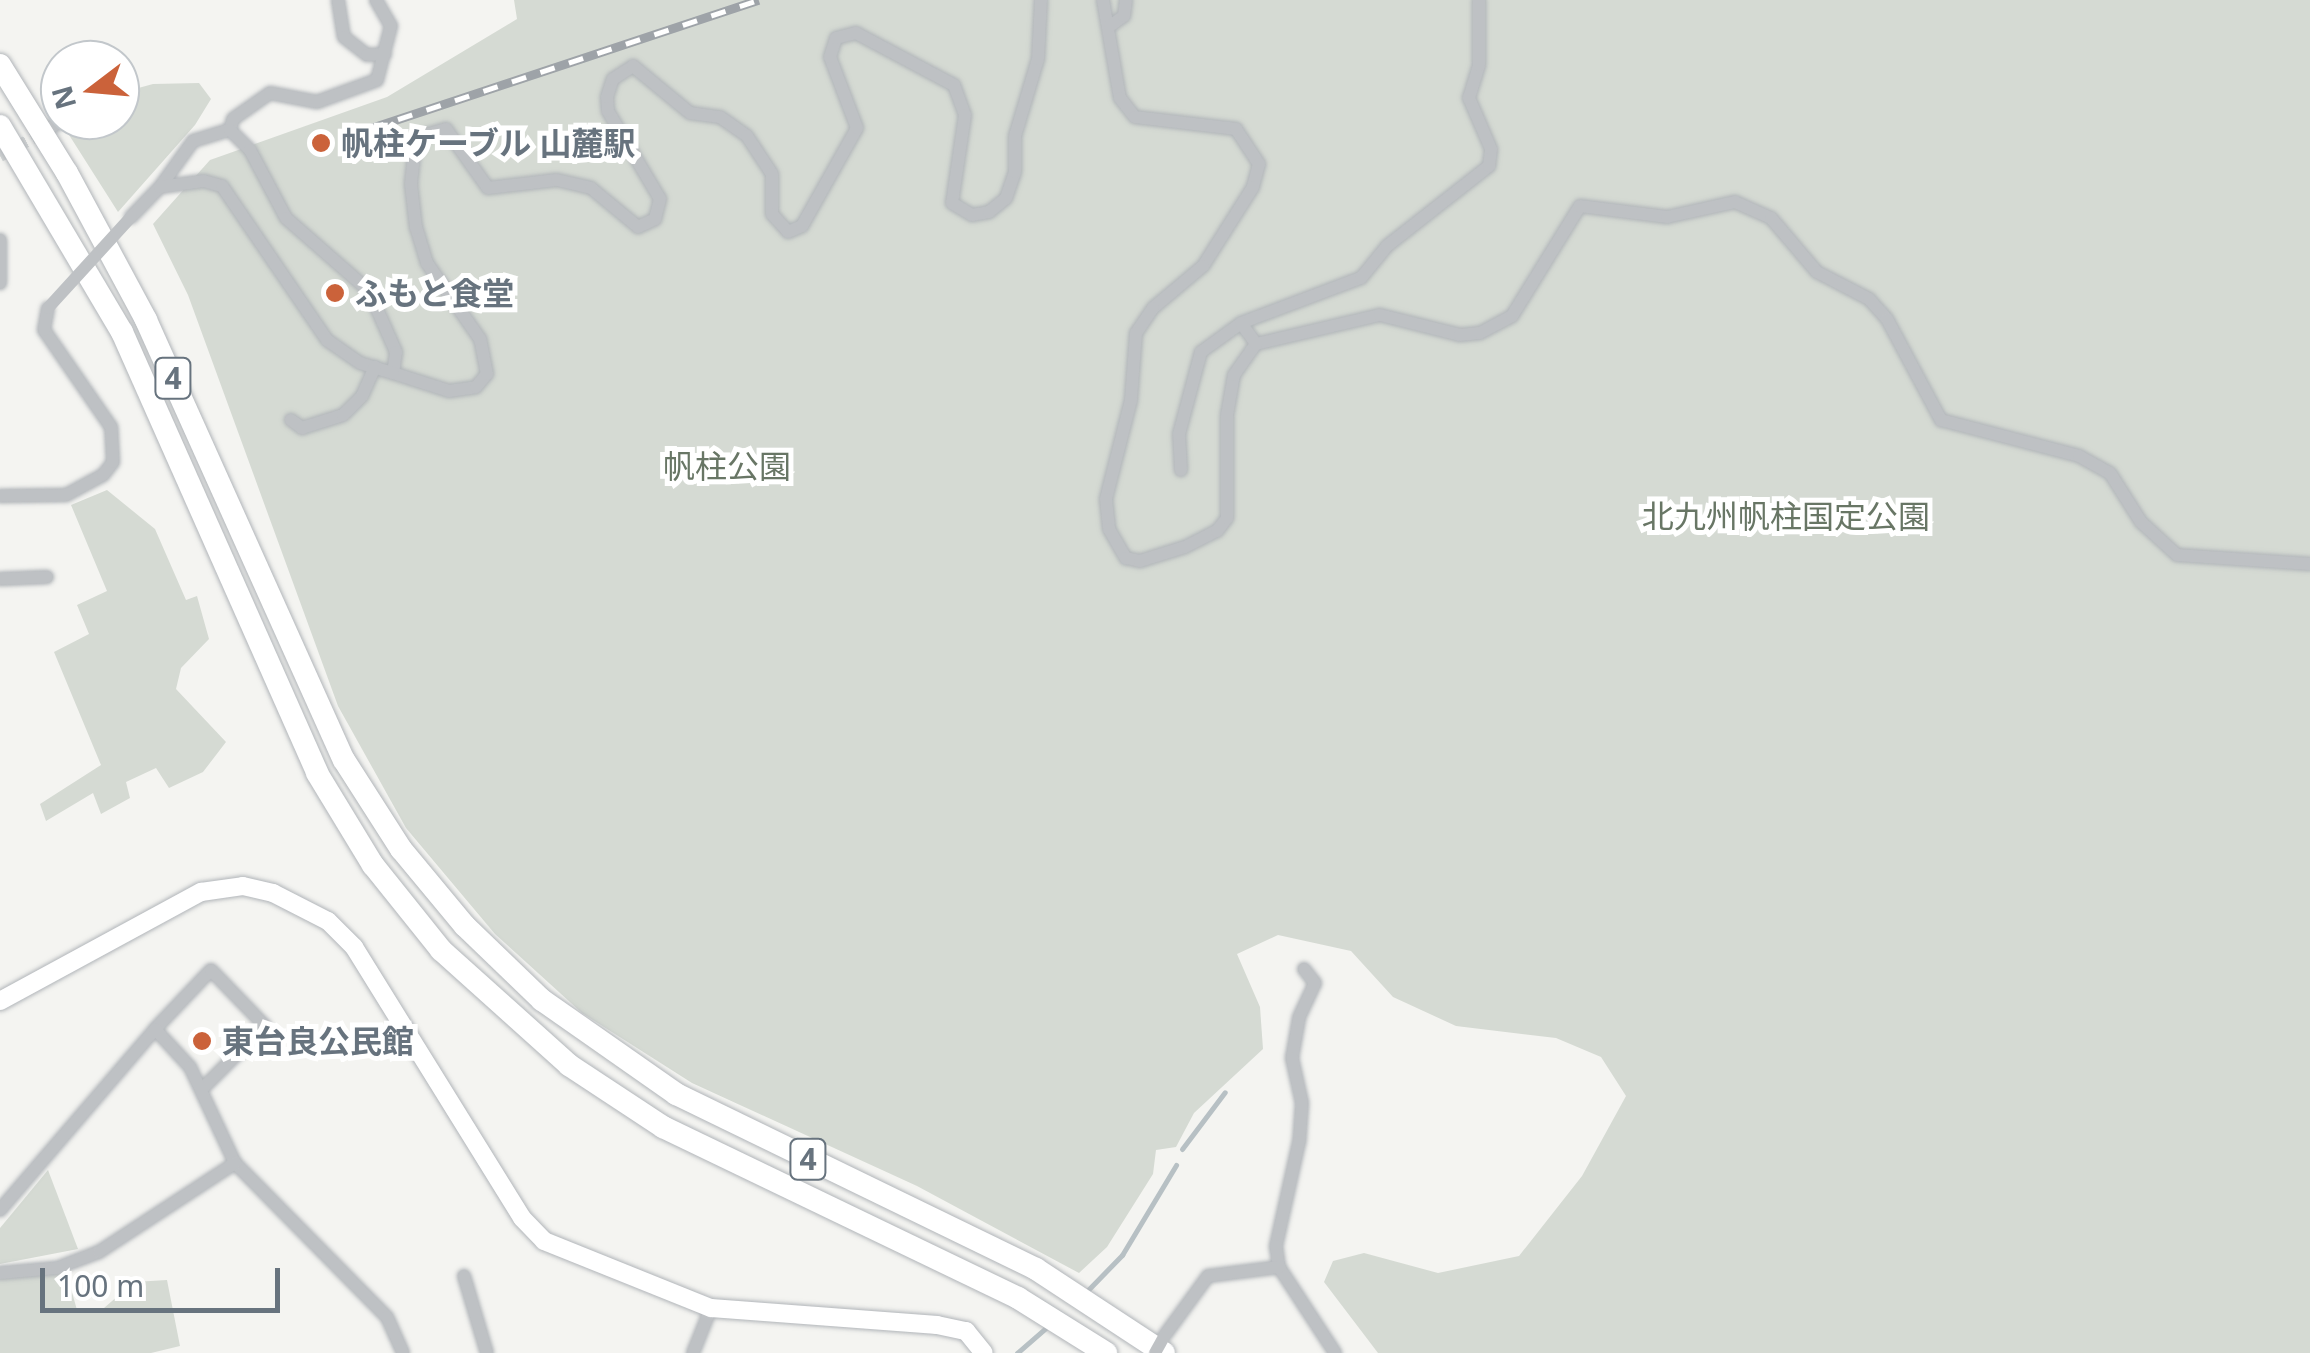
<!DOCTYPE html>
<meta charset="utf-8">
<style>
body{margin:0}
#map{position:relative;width:2310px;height:1353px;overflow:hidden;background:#f4f4f1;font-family:"Noto Sans","Noto Sans JP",sans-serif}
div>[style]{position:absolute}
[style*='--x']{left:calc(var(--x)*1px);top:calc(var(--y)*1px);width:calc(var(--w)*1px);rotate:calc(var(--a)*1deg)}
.green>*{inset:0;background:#d5dad3}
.stream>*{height:5px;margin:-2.5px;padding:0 2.5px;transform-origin:2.5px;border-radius:2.5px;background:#b7c0c4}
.street-tunnel>*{height:12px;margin-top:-6px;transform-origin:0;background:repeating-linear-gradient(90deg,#d1d4d4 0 12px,transparent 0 18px)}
.roads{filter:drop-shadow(0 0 2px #b1b5b9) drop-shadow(0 0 2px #b1b5b9)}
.street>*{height:12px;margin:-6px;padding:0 6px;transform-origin:6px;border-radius:6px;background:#bec1c4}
.secondary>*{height:18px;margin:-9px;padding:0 9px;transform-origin:9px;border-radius:9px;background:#fff}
.highway>*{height:22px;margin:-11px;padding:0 11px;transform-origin:11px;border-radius:11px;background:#fff}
.rail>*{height:9px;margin-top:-4.5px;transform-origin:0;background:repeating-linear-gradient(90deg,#fff 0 15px,#9ea3a8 0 30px);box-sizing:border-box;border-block:2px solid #9ea3a8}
.street-bridge>*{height:12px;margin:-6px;padding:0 6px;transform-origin:6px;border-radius:6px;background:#bec1c4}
.dots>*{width:28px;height:28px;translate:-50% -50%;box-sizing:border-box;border:5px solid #fff;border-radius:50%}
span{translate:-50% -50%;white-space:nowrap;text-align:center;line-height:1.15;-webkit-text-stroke:10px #fff;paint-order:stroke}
.shield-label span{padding:2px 8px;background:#fff;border:2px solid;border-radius:8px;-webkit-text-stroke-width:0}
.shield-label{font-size:30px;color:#67737e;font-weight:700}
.poi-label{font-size:32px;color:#67737e;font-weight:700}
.left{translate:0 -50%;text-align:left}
.park-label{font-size:32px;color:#687665}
.north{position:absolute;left:40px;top:40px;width:100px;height:100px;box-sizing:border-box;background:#fff;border:2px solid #c2c7cb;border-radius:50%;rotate:254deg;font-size:28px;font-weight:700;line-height:40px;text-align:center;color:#67737e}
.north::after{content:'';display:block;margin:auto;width:35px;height:45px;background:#cb623a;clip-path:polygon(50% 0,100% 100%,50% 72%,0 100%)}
.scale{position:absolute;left:40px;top:1268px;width:240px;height:45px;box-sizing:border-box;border:5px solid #67737e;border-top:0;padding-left:12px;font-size:30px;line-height:35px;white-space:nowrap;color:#67737e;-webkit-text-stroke:8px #fff;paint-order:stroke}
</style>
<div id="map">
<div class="green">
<div style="clip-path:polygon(514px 0,2310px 0,2310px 1353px,1378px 1353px,1324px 1282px,1333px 1261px,1364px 1253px,1438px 1273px,1519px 1256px,1582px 1176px,1626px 1096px,1601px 1057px,1556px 1038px,1456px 1026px,1393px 997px,1351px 951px,1278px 935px,1237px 954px,1260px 1007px,1263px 1049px,1194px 1113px,1176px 1147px,1156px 1150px,1153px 1174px,1107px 1247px,1079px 1273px,917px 1186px,692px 1083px,582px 1013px,495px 934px,406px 828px,338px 706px,188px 295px,153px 224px,210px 160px,387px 97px,517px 19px)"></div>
<div style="clip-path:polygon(199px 83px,211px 99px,195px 125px,118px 212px,64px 127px,74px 120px,120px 120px,120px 93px,153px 84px)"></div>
<div style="clip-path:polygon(107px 490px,155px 529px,186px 600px,197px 596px,209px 639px,181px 668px,176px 689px,226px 742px,203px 772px,169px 788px,156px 768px,126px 782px,130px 798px,101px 814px,93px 793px,46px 821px,40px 804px,101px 765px,54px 652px,89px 634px,77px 605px,107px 591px,71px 505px)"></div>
<div style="clip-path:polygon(48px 1170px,78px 1249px,0 1264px,0 1228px)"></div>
<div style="clip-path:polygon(66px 1271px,77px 1310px,104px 1308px,134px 1282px,167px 1280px,180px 1346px,151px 1353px,0 1353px,0 1279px)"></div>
</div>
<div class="stream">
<div style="--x:1182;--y:1149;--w:71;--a:-53"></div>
<div style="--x:1086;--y:1292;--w:52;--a:-45.8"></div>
<div style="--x:1122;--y:1255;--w:105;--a:-59"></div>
<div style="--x:1017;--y:1353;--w:41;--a:-41.1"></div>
</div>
<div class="street-tunnel">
<div style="--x:0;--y:156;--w:54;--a:-29"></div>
</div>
<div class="roads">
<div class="street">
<div style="--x:338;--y:0;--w:37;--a:81"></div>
<div style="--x:344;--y:37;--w:29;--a:38"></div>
<div style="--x:367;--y:55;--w:18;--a:-3"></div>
<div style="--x:1103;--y:0;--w:99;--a:80.2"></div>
<div style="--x:1120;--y:98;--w:24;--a:52"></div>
<div style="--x:1135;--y:117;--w:102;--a:6.8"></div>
<div style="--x:1236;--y:129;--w:42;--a:56.7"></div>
<div style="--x:1259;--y:164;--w:24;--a:105"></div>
<div style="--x:1253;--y:187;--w:93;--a:122.3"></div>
<div style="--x:1203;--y:266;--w:65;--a:140"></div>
<div style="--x:1153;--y:308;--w:30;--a:124"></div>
<div style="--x:1136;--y:333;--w:67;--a:94.3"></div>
<div style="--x:1131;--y:400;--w:102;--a:104.2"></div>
<div style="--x:1106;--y:499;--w:30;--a:84"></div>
<div style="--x:1109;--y:529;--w:34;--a:60"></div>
<div style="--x:1126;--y:558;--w:14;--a:12"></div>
<div style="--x:1140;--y:561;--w:47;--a:-17.3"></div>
<div style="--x:1185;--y:547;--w:36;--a:-27"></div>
<div style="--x:1217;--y:531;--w:16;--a:-52"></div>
<div style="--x:1227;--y:518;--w:103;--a:-90"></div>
<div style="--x:1227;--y:415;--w:41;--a:-80.1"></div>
<div style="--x:1234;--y:375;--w:38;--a:-55"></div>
<div style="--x:1256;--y:344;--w:127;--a:-13.2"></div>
<div style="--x:1380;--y:315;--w:82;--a:14"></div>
<div style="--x:1460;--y:335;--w:20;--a:-6"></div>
<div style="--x:1480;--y:333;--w:36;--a:-28"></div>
<div style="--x:1512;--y:316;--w:129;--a:-58.3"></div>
<div style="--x:1580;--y:206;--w:88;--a:7.2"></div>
<div style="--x:1667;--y:217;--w:70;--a:-12.4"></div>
<div style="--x:1735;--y:202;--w:39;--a:24"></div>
<div style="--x:1771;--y:218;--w:71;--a:49.6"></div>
<div style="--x:1817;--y:272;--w:59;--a:27.4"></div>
<div style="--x:1869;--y:299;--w:27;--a:48"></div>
<div style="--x:1887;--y:319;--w:115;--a:61.9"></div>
<div style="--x:1941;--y:420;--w:143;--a:14.6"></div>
<div style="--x:2079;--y:456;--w:35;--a:29"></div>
<div style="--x:2110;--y:473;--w:58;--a:57.7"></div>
<div style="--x:2141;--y:522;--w:49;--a:42.5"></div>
<div style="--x:2177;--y:555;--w:133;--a:3.9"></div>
<div style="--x:1110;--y:26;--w:17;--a:-36"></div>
<div style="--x:1124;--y:16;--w:16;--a:-83"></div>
<div style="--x:53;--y:126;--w:7;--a:-27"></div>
<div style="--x:230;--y:130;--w:11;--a:-75"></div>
<div style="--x:233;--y:119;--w:45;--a:-35.1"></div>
<div style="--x:270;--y:93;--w:48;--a:10.8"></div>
<div style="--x:317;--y:102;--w:64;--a:-20.1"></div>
<div style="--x:377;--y:80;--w:56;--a:-75.5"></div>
<div style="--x:391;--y:26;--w:30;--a:-120"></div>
<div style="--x:160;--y:187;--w:57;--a:-54.3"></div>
<div style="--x:193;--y:141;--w:39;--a:-17"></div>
<div style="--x:230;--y:130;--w:28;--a:45"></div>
<div style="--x:250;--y:150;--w:77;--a:62.1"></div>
<div style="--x:286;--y:218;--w:111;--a:41.3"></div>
<div style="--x:369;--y:291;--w:67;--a:66.1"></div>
<div style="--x:396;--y:352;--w:21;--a:98"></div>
<div style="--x:393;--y:373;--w:59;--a:17.8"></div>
<div style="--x:449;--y:391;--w:27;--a:-8"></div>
<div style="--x:476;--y:387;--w:17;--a:-50"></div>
<div style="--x:487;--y:374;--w:36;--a:-101"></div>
<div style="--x:480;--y:339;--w:93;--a:-124.9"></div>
<div style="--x:427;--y:263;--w:37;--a:-107"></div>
<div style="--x:416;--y:228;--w:44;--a:-96.5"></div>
<div style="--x:411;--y:184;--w:31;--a:-84"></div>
<div style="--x:414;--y:153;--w:21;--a:-59"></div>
<div style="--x:425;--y:135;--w:22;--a:-16"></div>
<div style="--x:446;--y:129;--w:72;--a:54.6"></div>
<div style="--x:488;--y:188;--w:69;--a:-6.6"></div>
<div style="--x:557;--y:180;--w:35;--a:13"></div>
<div style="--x:591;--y:188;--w:61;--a:39.7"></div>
<div style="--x:638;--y:227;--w:19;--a:-25"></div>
<div style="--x:655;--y:219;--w:21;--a:-76"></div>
<div style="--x:660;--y:199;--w:102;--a:-120.6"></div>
<div style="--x:608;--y:111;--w:14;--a:-94"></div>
<div style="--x:607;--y:97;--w:19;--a:-72"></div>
<div style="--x:613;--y:79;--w:24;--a:-33"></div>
<div style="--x:633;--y:66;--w:74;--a:39.5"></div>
<div style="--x:690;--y:113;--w:30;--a:8"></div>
<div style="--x:720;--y:117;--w:33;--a:35"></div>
<div style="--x:747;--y:136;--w:45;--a:56.7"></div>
<div style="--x:772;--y:174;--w:40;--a:90"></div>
<div style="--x:772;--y:214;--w:24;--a:48"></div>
<div style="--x:788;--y:232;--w:15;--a:-23"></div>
<div style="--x:802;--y:226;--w:112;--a:-60.7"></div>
<div style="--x:857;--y:128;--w:76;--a:-110.8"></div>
<div style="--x:830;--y:57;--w:20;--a:-72"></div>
<div style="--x:836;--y:38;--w:21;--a:-14"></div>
<div style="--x:856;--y:33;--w:111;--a:28"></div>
<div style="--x:954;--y:85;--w:32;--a:70"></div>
<div style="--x:965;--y:115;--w:89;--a:98.4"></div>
<div style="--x:952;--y:203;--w:23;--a:31"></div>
<div style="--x:972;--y:215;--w:17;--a:-10"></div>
<div style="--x:989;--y:212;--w:22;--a:-39"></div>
<div style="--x:1006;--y:198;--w:28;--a:-71"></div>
<div style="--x:1015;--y:172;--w:36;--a:-90"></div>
<div style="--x:1015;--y:136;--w:80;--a:-73.4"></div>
<div style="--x:1038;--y:59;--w:59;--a:-87.1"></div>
<div style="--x:131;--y:217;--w:42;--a:-46"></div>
<div style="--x:160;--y:187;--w:44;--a:-7.8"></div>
<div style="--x:204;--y:181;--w:19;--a:16"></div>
<div style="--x:222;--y:186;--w:186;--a:55.7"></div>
<div style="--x:327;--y:340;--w:40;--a:34.9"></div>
<div style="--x:360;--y:363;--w:34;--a:17"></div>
<div style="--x:0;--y:240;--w:43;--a:90"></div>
<div style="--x:1241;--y:323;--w:128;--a:-20.6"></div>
<div style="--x:1361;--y:278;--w:41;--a:-50.9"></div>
<div style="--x:1387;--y:246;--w:130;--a:-38.1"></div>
<div style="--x:1489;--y:166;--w:17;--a:-83"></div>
<div style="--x:1491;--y:149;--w:56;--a:-113.3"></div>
<div style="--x:1469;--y:98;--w:34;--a:-73"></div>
<div style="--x:1479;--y:65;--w:65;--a:-90"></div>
<div style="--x:291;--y:420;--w:14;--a:36"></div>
<div style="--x:302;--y:428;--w:43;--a:-17.6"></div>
<div style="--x:343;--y:415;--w:27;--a:-45"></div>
<div style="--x:362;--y:396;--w:32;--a:-66"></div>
<div style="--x:1181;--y:470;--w:36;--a:-93"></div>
<div style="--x:1179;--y:434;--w:85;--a:-75"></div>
<div style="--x:1201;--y:352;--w:49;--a:-35.9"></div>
<div style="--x:1241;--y:323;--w:26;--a:54"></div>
<div style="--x:0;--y:496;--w:66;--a:-0.9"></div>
<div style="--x:66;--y:495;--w:42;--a:-28.4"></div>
<div style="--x:103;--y:475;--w:16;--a:-52"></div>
<div style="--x:113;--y:462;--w:35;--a:-93"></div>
<div style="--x:111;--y:427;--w:118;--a:-124.6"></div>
<div style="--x:44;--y:330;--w:22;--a:-80"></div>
<div style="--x:0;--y:579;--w:47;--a:-2.4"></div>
<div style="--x:1304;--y:969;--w:18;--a:52"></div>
<div style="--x:1315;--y:983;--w:38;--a:115"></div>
<div style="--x:1299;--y:1018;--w:41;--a:99.9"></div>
<div style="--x:1292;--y:1058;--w:46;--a:77.5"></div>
<div style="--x:1302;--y:1103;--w:39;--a:94"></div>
<div style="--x:1299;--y:1142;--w:107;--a:102.5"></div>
<div style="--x:1276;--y:1246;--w:21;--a:82"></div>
<div style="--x:1279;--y:1267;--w:103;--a:56.9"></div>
<div style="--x:155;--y:1029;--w:81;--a:-46.5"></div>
<div style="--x:211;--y:970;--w:78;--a:46"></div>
<div style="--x:265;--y:1026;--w:89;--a:135"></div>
<div style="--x:0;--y:1210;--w:238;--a:-49.4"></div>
<div style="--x:155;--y:1029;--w:52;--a:47.4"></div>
<div style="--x:190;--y:1067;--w:106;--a:64.9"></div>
<div style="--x:235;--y:1163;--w:216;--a:45.4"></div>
<div style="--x:387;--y:1317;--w:39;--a:66"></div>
<div style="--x:0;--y:1273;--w:57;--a:-5"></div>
<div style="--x:57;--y:1268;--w:45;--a:-20.9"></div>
<div style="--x:99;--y:1252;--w:163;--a:-33.2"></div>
<div style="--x:464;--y:1276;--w:80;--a:73.4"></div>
<div style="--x:1165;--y:1335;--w:73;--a:-53.9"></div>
<div style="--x:1208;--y:1276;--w:72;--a:-7.2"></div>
<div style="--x:693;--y:1353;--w:48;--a:-68.2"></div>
</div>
<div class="secondary">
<div style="--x:0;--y:1001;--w:229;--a:-28.5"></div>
<div style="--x:201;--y:892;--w:42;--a:-8.1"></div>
<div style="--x:243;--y:886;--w:31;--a:13"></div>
<div style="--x:273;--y:893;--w:62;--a:27"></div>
<div style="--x:328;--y:921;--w:37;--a:45"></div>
<div style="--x:354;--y:947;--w:319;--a:58.2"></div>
<div style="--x:522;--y:1218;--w:32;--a:46"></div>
<div style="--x:544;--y:1241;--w:180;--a:21.9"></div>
<div style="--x:711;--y:1308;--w:227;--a:4.3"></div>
<div style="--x:937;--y:1325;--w:30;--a:12"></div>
<div style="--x:966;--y:1331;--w:28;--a:51"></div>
</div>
<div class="highway">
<div style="--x:0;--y:65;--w:127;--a:58.2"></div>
<div style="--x:67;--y:173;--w:167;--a:61.7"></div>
<div style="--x:146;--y:320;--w:482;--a:65.8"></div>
<div style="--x:344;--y:760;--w:106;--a:57.4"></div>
<div style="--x:401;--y:849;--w:100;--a:50.3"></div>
<div style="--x:465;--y:926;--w:107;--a:43.9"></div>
<div style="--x:542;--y:1000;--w:164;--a:35"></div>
<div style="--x:676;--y:1094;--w:400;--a:25.9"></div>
<div style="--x:1036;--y:1269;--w:153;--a:33.3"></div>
<div style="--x:0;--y:126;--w:239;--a:59.4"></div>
<div style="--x:122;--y:332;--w:482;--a:66.1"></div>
<div style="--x:317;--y:773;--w:108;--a:58.7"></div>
<div style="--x:373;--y:865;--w:109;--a:51.3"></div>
<div style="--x:441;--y:950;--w:172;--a:41.9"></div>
<div style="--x:569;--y:1065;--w:113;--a:33.4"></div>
<div style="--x:663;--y:1127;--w:394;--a:25.7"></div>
<div style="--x:1018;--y:1298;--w:104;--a:32"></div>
</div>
</div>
<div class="rail">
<div style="--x:341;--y:138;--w:440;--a:-18.3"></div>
</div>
<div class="street-bridge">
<div style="--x:48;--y:308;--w:123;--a:-47.6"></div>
<div style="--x:1155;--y:1353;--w:21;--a:-61"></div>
</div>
<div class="dots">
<div style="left:321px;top:143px;background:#cb623a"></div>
<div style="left:335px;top:293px;background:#cb623a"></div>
<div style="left:202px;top:1041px;background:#cb623a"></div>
</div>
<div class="shield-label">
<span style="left:173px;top:378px">4</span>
<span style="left:808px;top:1159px">4</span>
</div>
<div class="poi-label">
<span class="left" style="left:341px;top:143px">帆柱ケーブル 山麓駅</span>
<span class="left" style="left:355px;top:293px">ふもと食堂</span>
<span class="left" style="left:222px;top:1041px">東台良公民館</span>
</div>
<div class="park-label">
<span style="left:727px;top:466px">帆柱公園</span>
<span style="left:1786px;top:516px">北九州帆柱国定公園</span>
</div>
<div class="north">N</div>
<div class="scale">100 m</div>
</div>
